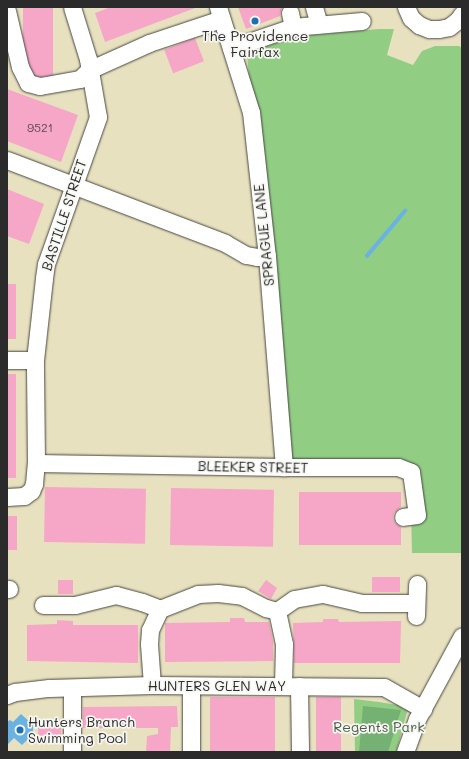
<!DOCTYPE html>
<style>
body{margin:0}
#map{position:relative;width:469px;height:759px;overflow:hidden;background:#e8e1bf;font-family:Mali,sans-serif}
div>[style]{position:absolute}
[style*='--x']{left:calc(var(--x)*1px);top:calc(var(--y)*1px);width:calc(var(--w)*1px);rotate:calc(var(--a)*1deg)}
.green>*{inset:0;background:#91ce84}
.forest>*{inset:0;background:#74b172}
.water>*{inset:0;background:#69b2e1}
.stream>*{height:3.5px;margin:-1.75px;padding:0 1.75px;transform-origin:1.75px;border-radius:1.75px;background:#69b2e1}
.building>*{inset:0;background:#f6a6c6;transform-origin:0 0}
.roads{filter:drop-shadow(0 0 1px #474641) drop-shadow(0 0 1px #474641)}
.minor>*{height:17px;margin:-8.5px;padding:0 8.5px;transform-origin:8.5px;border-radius:8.5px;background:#fff}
.dots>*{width:11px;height:11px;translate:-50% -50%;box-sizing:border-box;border:2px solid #f6f6f2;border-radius:50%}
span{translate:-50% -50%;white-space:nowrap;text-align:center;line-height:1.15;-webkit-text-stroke:3.5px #f6f6f2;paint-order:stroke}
.number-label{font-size:12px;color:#5e4a52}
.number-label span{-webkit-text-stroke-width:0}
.poi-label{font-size:14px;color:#2b2b2b}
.left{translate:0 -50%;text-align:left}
.street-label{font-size:14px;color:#2b2b2b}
.park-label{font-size:14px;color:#4a5c46}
.frame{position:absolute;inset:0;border:8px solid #2b2b2b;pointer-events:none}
</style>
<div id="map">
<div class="green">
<div style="clip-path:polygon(379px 29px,394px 29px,387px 55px,413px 65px,422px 51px,435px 46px,459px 46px,462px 48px,462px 553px,412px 553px,410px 468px,284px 467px,247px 54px,291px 37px)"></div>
<div style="clip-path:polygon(354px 699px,379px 702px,423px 709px,407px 712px,396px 752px,355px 752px)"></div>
</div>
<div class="forest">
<div style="clip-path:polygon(363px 706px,401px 710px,388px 752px,359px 752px)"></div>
</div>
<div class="water">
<div style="clip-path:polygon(21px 714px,33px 725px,33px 734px,22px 745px,14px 738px,7px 745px,7px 722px,10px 720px,13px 722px)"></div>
</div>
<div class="stream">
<div style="--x:367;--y:256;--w:59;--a:-49.8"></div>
</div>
<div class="building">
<div style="left:23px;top:7px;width:30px;height:70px"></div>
<div style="clip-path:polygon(111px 7px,195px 7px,195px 8px,105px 42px,95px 13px)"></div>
<div style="clip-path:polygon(238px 7px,282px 7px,280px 16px,246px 29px)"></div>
<div style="left:195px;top:38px;width:25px;height:33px;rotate:69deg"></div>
<div style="clip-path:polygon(7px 89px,78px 115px,61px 162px,7px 141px)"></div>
<div style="clip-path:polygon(7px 189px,44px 204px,29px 244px,7px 236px)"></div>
<div style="left:7px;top:284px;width:9px;height:55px"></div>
<div style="left:7px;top:374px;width:9px;height:104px"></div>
<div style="left:45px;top:487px;width:101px;height:55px;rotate:1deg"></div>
<div style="left:171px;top:488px;width:103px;height:57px;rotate:1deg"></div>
<div style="clip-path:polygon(299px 492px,401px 492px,401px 507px,394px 513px,393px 518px,395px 523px,401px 527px,401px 545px,299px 545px)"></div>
<div style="left:7px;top:516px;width:10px;height:34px"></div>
<div style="left:372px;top:577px;width:28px;height:15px"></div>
<div style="left:73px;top:580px;width:14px;height:15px;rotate:90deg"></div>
<div style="clip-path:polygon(266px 580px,277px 588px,271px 599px,258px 591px)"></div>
<div style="clip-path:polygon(230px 618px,244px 618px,245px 622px,269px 622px,273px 642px,273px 661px,165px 662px,165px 623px,230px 622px)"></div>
<div style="clip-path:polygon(323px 619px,338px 619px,339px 622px,401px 621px,400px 663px,294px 663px,293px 623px,323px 622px)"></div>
<div style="clip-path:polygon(57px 620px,73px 621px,73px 625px,138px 625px,138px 663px,27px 661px,27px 625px,57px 624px)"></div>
<div style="left:210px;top:697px;width:65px;height:55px"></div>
<div style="left:316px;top:697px;width:25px;height:55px"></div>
<div style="clip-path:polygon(177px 706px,178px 727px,171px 727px,170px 752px,146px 752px,147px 736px,158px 734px,158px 728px,83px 728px,83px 707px)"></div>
<div style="clip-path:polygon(52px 720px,61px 720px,61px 737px,38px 737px,38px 721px)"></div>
</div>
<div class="roads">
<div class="minor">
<div style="--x:218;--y:7;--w:110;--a:72.6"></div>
<div style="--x:251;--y:112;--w:145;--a:83.7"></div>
<div style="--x:267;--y:256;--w:212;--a:85.4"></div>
<div style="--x:314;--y:7;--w:18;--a:74"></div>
<div style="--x:406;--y:7;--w:12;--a:66"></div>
<div style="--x:411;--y:18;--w:11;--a:41"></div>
<div style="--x:419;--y:25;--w:11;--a:22"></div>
<div style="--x:429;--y:29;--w:10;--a:0"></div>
<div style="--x:439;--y:29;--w:10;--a:-11"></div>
<div style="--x:449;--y:27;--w:11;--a:-38"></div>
<div style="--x:458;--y:20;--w:7;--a:-56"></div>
<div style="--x:7;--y:11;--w:57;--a:76.9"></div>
<div style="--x:20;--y:67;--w:18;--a:63"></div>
<div style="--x:28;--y:83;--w:12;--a:14"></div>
<div style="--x:40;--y:86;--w:41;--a:-9.9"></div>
<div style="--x:80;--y:79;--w:13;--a:-45"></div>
<div style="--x:89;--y:70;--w:66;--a:-24.2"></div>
<div style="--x:149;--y:43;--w:76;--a:-18.4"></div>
<div style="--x:290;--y:13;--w:14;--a:78"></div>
<div style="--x:231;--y:48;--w:65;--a:-18.7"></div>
<div style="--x:293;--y:27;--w:69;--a:-5"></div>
<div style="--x:7;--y:160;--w:233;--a:20.8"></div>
<div style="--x:225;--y:243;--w:24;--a:30"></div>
<div style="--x:246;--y:255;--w:11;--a:10"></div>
<div style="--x:257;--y:257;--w:10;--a:-6"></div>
<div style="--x:7;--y:360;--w:28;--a:0"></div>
<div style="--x:36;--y:463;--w:248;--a:0.9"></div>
<div style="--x:284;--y:467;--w:114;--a:0"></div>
<div style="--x:398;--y:467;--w:14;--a:21"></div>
<div style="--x:411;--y:472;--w:43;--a:82.1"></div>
<div style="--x:417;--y:515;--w:14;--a:172"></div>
<div style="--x:7;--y:497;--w:17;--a:-3"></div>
<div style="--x:24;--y:496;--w:9;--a:-36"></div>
<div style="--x:31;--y:491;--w:8;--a:-67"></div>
<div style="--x:34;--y:484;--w:21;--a:-85"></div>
<div style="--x:36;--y:463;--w:103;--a:-90.6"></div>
<div style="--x:35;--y:360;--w:82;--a:-83.7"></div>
<div style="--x:44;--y:278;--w:14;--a:-82"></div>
<div style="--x:46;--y:264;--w:156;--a:-70.5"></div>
<div style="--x:98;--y:117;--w:59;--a:-99.8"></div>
<div style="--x:88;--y:59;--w:54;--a:-107.1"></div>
<div style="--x:7;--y:589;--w:2;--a:0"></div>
<div style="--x:43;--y:605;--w:32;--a:0"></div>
<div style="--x:75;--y:605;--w:42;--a:-13.7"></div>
<div style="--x:116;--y:595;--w:27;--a:15"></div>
<div style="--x:142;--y:602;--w:19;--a:21"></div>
<div style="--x:160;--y:609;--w:41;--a:-21.5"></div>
<div style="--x:198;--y:594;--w:20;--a:-3"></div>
<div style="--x:218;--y:593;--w:24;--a:7"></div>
<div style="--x:242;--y:596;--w:27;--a:27"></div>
<div style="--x:266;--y:608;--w:11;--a:15"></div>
<div style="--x:277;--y:611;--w:34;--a:78"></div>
<div style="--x:284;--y:644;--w:42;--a:91.4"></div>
<div style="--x:277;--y:611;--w:21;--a:-35"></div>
<div style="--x:294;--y:599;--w:29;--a:-10"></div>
<div style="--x:323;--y:594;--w:39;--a:13"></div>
<div style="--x:361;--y:603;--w:55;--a:0"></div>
<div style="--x:416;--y:616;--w:32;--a:-88"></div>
<div style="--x:152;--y:685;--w:41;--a:-94.2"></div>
<div style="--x:149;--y:644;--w:14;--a:-86"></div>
<div style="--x:150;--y:630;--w:23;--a:-65"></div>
<div style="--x:191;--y:686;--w:66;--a:90"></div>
<div style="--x:299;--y:686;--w:66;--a:89.1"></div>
<div style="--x:72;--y:688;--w:64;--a:90"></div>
<div style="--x:7;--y:695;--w:9;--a:-21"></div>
<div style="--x:15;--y:692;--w:34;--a:-7"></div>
<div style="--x:49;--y:688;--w:103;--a:-1.7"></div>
<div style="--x:152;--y:685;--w:232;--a:0.5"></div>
<div style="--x:384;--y:687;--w:45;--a:29.4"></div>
<div style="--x:405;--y:752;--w:35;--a:-70"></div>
<div style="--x:417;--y:719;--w:94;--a:-61.5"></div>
</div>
</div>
<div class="dots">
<div style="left:255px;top:21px;background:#1f6fb2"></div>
<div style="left:20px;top:730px;background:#1f6fb2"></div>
</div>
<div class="number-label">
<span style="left:40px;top:128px">9521</span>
</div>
<div class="poi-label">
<span style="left:255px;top:44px">The Providence<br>Fairfax</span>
<span class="left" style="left:28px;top:730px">Hunters Branch<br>Swimming Pool</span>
</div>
<div class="street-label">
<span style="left:64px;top:215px;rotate:-72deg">BASTILLE STREET</span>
<span style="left:264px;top:235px;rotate:-96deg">SPRAGUE LANE</span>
<span style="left:253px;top:467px;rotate:1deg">BLEEKER STREET</span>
<span style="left:217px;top:686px">HUNTERS GLEN WAY</span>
</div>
<div class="park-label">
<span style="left:379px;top:727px">Regents Park</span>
</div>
<div class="frame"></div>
</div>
